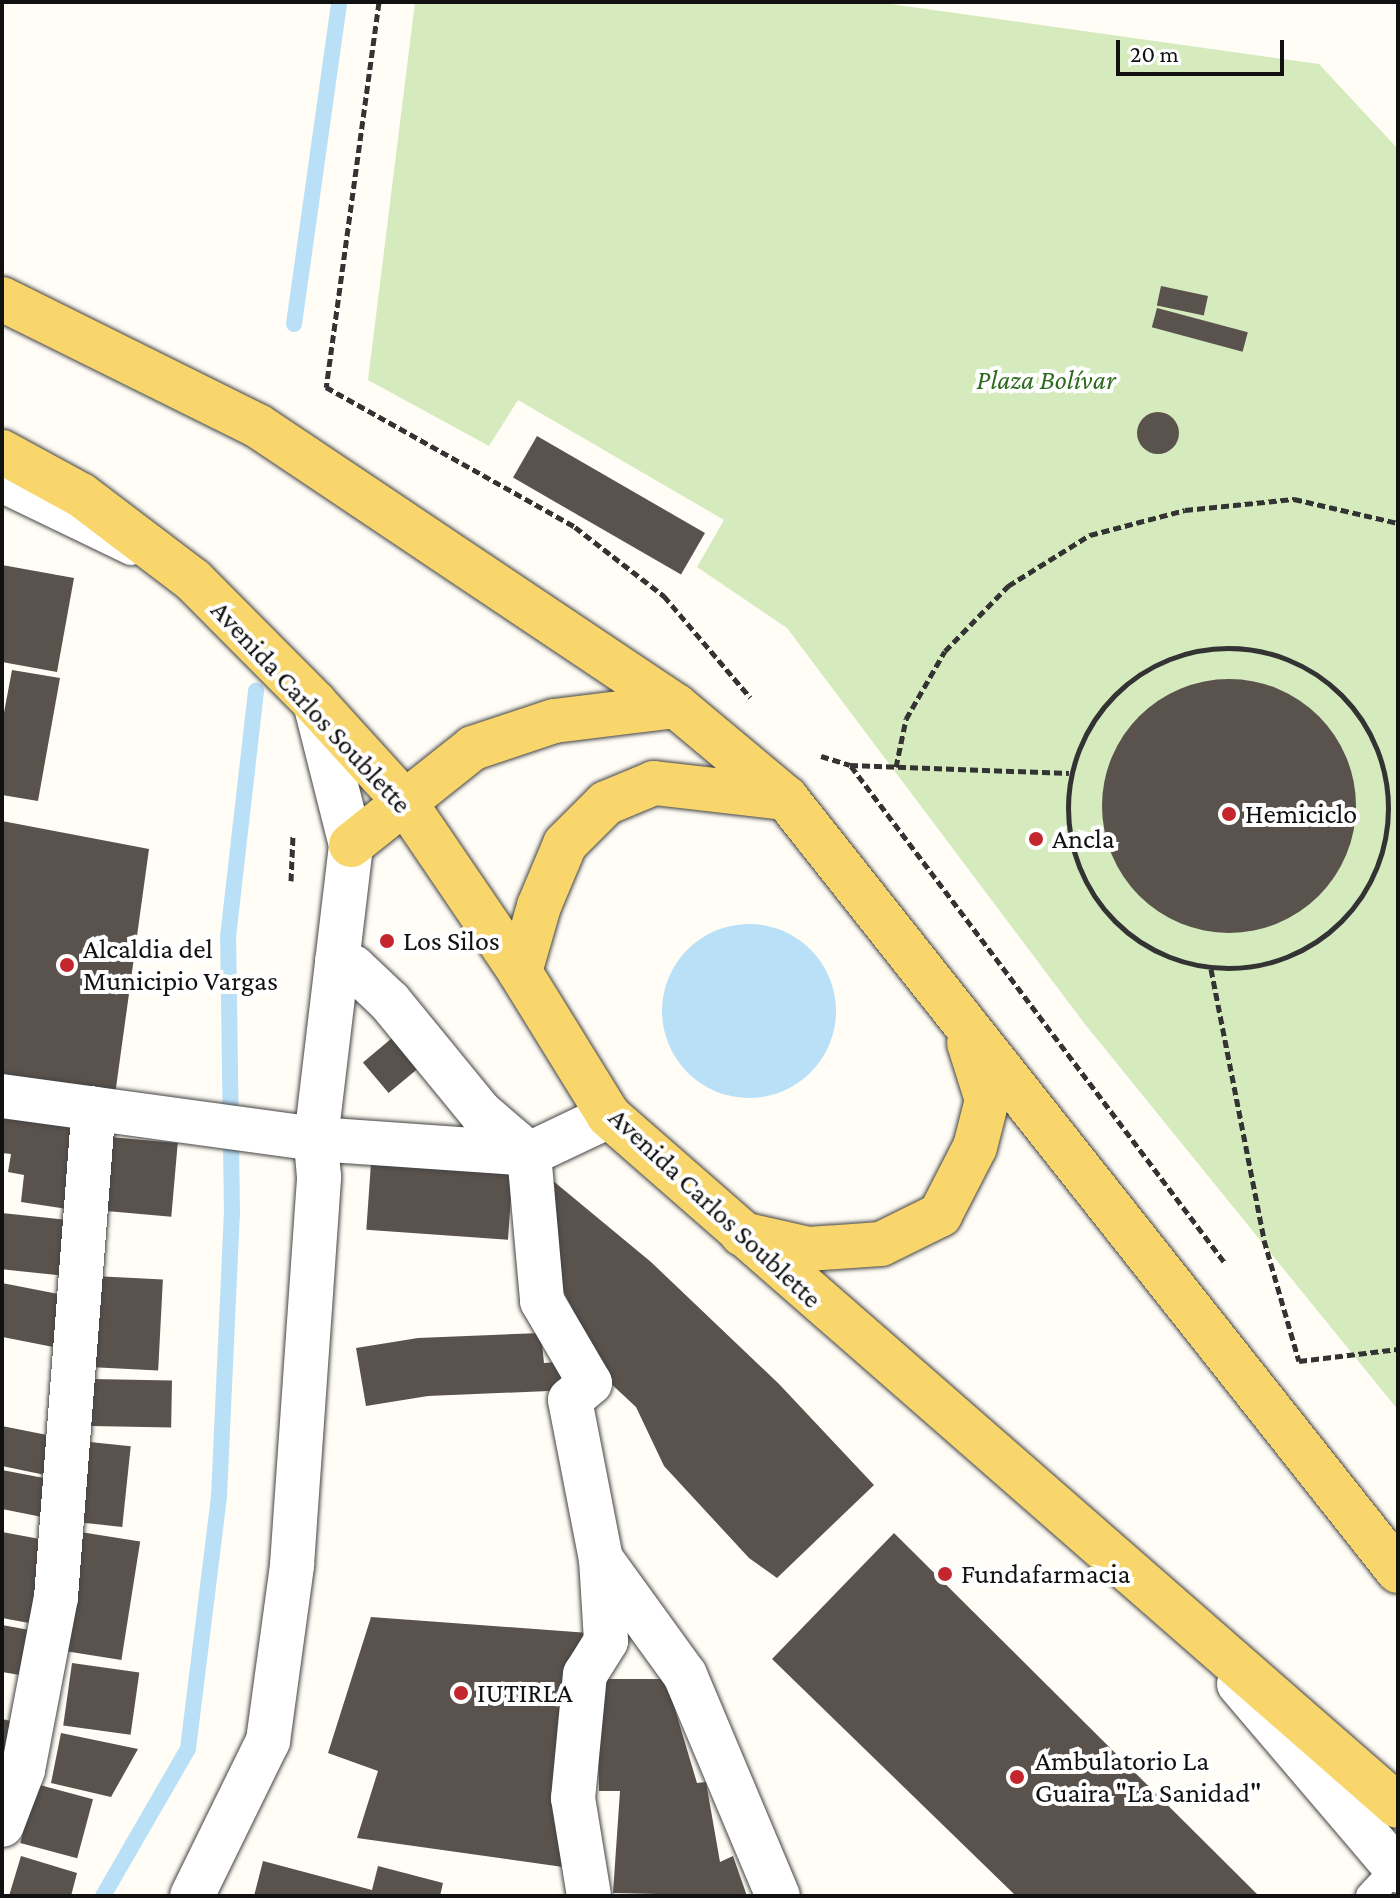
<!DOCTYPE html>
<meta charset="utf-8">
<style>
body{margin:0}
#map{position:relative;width:1400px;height:1898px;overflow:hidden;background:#fffdf5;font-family:"Crimson Pro",serif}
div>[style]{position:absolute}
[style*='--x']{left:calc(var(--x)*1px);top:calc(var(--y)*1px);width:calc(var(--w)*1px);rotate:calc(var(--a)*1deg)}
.green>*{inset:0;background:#d5ebbd}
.water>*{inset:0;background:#b9e0f7}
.round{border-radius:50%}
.stream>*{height:16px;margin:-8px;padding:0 8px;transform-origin:8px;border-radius:8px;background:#b9e0f7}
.building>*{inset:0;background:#5a524d;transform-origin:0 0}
.path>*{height:5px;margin-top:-2.5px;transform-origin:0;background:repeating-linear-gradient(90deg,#333 0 8px,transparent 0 12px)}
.path>.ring{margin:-2.5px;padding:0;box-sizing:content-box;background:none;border:5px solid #333;border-radius:50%}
.roads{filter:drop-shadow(0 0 2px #444) drop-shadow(0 0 2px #444)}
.service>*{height:28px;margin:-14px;padding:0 14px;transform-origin:14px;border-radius:14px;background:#fff}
.minor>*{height:44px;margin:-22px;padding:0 22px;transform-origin:22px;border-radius:22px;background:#fff}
.primary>*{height:44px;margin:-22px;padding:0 22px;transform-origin:22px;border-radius:22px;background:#f9d66b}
.dots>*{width:22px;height:22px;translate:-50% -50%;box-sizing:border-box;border:4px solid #fff;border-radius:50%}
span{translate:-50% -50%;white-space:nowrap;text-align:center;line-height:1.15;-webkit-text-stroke:8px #fff;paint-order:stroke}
.park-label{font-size:28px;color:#2f6b1f;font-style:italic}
.street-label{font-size:28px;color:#111}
.poi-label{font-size:28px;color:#111}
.left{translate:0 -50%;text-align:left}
.frame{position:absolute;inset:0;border:4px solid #111;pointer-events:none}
.scale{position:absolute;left:1116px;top:40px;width:168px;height:36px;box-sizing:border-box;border:4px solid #111;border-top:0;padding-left:10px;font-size:24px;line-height:28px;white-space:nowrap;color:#111;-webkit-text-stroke:6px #fff;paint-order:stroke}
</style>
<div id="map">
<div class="green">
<div style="clip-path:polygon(415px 2px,876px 2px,1319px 64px,1398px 149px,1398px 1410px,1084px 1023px,787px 628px,697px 567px,724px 520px,518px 400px,489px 446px,368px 380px)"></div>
</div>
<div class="water">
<div class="round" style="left:662px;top:924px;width:174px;height:174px"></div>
</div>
<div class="stream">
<div style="--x:294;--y:324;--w:325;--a:-82"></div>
<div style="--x:103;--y:1896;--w:170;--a:-60"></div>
<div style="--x:188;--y:1749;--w:254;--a:-83"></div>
<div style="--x:219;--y:1497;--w:283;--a:-87.4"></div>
<div style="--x:232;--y:1214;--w:277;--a:-90.8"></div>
<div style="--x:228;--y:937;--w:248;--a:-83.5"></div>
</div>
<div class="building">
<div style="left:1161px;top:286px;width:48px;height:20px;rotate:12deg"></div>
<div style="left:1157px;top:308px;width:94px;height:20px;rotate:15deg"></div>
<div class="round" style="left:1137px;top:412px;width:42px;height:42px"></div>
<div style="left:537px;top:436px;width:194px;height:48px;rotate:30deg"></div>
<div style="clip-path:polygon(2px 565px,74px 578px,57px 672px,2px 662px)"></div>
<div style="clip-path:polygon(12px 670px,60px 678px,38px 801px,2px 795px,2px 723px)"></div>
<div class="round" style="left:1102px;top:679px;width:254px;height:254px"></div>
<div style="clip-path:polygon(2px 821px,149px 849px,115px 1095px,2px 1082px)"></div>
<div style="left:392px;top:1038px;width:40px;height:38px;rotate:50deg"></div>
<div style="clip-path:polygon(2px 1106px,87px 1119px,74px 1210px,21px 1202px,24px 1175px,8px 1172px,11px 1154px,2px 1153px)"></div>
<div style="left:110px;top:1137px;width:68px;height:74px;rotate:5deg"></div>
<div style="left:371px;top:1163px;width:142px;height:67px;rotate:4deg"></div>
<div style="clip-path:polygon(552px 1180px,651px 1262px,779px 1384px,874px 1485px,777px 1578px,749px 1558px,664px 1466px,636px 1407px,592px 1366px,597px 1358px,552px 1269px)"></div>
<div style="left:2px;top:1213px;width:78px;height:56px;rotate:6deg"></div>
<div style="left:94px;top:1276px;width:69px;height:91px;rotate:3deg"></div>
<div style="left:2px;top:1283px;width:73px;height:53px;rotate:11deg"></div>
<div style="clip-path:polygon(541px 1333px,544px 1363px,568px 1361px,572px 1390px,428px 1396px,366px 1406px,356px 1348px,418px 1338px)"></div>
<div style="left:92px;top:1379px;width:80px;height:47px;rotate:1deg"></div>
<div style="clip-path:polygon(2px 1426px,57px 1437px,50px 1476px,2px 1466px)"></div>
<div style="left:80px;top:1441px;width:51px;height:81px;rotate:6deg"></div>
<div style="clip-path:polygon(2px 1470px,49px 1479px,42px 1517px,2px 1509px)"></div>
<div style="left:74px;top:1531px;width:67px;height:120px;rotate:9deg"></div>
<div style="clip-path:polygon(2px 1532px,56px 1542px,40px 1625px,2px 1618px)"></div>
<div style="clip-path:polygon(894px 1533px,1259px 1896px,1016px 1896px,772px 1659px)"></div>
<div style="clip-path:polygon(371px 1617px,589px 1633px,563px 1867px,357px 1838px,378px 1771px,328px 1753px)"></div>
<div style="clip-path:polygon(2px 1625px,35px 1631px,26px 1676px,2px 1672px)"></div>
<div style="left:72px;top:1663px;width:68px;height:63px;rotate:8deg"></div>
<div style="clip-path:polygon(597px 1679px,666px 1679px,697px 1783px,706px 1782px,720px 1862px,733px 1856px,747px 1896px,613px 1893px,620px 1791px,599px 1791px)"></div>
<div style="clip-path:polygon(2px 1719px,15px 1722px,2px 1763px)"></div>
<div style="clip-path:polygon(61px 1733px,138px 1749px,111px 1797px,51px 1783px)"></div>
<div style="left:36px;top:1784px;width:59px;height:61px;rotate:15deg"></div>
<div style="clip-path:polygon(21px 1856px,77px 1873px,71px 1896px,9px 1896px)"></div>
<div style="clip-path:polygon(263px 1861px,372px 1890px,378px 1866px,443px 1883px,440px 1896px,254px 1896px)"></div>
</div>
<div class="path">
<div style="--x:379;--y:2;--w:389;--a:97.8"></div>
<div style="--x:326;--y:387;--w:286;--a:29.3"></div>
<div style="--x:575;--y:527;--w:113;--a:37.8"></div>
<div style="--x:664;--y:596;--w:133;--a:49.6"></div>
<div class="ring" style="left:1068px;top:648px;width:315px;height:315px"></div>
<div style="--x:821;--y:756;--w:30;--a:17"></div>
<div style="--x:850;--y:765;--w:219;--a:2.1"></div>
<div style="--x:851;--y:766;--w:622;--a:53.04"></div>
<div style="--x:896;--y:767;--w:49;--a:-78.2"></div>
<div style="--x:906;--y:719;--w:78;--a:-60.2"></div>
<div style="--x:945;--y:651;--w:91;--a:-45.9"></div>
<div style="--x:1008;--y:586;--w:97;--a:-31.9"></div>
<div style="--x:1090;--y:535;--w:98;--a:-14.7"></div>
<div style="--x:1185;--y:510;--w:110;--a:-5.8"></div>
<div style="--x:1294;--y:499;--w:107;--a:13"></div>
<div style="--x:291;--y:881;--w:46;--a:-87.5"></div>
<div style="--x:1211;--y:969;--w:276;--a:78.9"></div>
<div style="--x:1264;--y:1240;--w:126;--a:73.9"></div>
<div style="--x:1299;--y:1361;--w:100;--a:-6.9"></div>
</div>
<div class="roads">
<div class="service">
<div style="--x:2;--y:489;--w:143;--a:25.7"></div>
<div style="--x:1370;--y:1896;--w:37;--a:-47"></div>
</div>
<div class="minor">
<div style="--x:337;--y:961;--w:17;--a:21"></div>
<div style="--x:353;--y:967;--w:51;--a:43.4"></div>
<div style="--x:390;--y:1002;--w:144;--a:50.7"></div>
<div style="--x:481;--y:1113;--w:63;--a:40.5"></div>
<div style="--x:529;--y:1154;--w:148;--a:84.9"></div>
<div style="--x:542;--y:1301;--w:95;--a:59.7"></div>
<div style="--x:590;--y:1383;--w:26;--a:140"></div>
<div style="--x:570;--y:1400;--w:162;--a:79"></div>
<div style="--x:601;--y:1559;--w:82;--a:86.5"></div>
<div style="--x:606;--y:1641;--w:39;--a:122"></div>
<div style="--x:585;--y:1674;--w:125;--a:95.5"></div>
<div style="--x:573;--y:1798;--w:99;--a:80.7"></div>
<div style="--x:2;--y:1096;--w:317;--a:7.8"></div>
<div style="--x:316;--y:1139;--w:214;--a:4"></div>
<div style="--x:529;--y:1154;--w:89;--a:-25.4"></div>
<div style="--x:601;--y:1559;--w:143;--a:54.1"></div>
<div style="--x:685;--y:1675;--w:240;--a:67.2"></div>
<div style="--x:1239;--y:1684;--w:245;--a:49.6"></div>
<div style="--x:2;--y:1825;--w:59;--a:-69.1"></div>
<div style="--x:23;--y:1770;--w:176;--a:-79.2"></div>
<div style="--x:56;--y:1597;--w:490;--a:-85.6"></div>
<div style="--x:192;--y:1896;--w:173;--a:-63.9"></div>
<div style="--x:268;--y:1741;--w:178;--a:-82.2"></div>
<div style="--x:292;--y:1565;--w:389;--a:-86"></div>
<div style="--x:319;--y:1177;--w:38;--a:-95"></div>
<div style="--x:316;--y:1139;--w:296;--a:-83.2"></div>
<div style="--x:351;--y:845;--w:146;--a:-104.2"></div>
</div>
<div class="primary">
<div style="--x:2;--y:299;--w:286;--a:26.4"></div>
<div style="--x:258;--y:426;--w:503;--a:33.82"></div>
<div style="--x:676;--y:706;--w:143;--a:39.9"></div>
<div style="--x:786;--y:798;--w:986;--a:51.63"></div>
<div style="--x:2;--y:452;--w:90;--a:28.6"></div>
<div style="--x:81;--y:495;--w:141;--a:37.2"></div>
<div style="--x:193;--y:580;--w:173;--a:45.2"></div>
<div style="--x:315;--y:703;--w:132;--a:47.8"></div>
<div style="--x:404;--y:801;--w:207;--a:55.8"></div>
<div style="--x:520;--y:972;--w:169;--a:58.3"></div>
<div style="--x:609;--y:1116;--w:1048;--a:41.17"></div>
<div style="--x:351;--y:845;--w:156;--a:-38.5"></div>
<div style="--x:473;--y:748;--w:85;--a:-18.4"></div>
<div style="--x:554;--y:721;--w:123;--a:-7"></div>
<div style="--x:520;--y:972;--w:69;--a:-73.9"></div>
<div style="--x:539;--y:906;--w:67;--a:-67.2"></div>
<div style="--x:565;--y:844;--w:58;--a:-45"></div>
<div style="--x:606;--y:803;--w:52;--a:-22.6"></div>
<div style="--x:654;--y:783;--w:133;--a:6.5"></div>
<div style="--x:742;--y:1234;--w:68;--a:12.8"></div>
<div style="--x:808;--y:1249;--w:73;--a:-3.9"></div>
<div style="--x:881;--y:1244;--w:66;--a:-26.2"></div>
<div style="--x:940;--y:1215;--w:76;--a:-62.8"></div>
<div style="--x:975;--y:1147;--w:49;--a:-75.7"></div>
<div style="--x:987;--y:1100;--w:60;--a:-107.5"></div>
</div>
</div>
<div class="dots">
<div style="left:1229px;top:814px;background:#c4262e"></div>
<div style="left:1036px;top:839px;background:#c4262e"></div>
<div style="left:387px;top:941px;background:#c4262e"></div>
<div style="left:67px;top:965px;background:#c4262e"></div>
<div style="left:945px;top:1574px;background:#c4262e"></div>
<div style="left:461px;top:1693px;background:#c4262e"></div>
<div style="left:1017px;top:1777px;background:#c4262e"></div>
</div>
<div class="park-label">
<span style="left:1046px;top:380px">Plaza Bolívar</span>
</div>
<div class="street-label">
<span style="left:311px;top:707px;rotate:47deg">Avenida Carlos Soublette</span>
<span style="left:715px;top:1208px;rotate:43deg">Avenida Carlos Soublette</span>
</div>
<div class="poi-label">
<span class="left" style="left:1245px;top:814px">Hemiciclo</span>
<span class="left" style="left:1052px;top:839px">Ancla</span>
<span class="left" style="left:403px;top:941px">Los Silos</span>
<span class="left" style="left:83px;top:965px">Alcaldia del<br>Municipio Vargas</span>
<span class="left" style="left:961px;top:1574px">Fundafarmacia</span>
<span class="left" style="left:477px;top:1693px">IUTIRLA</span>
<span class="left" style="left:1035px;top:1777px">Ambulatorio La<br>Guaira "La Sanidad"</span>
</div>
<div class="frame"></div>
<div class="scale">20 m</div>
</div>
